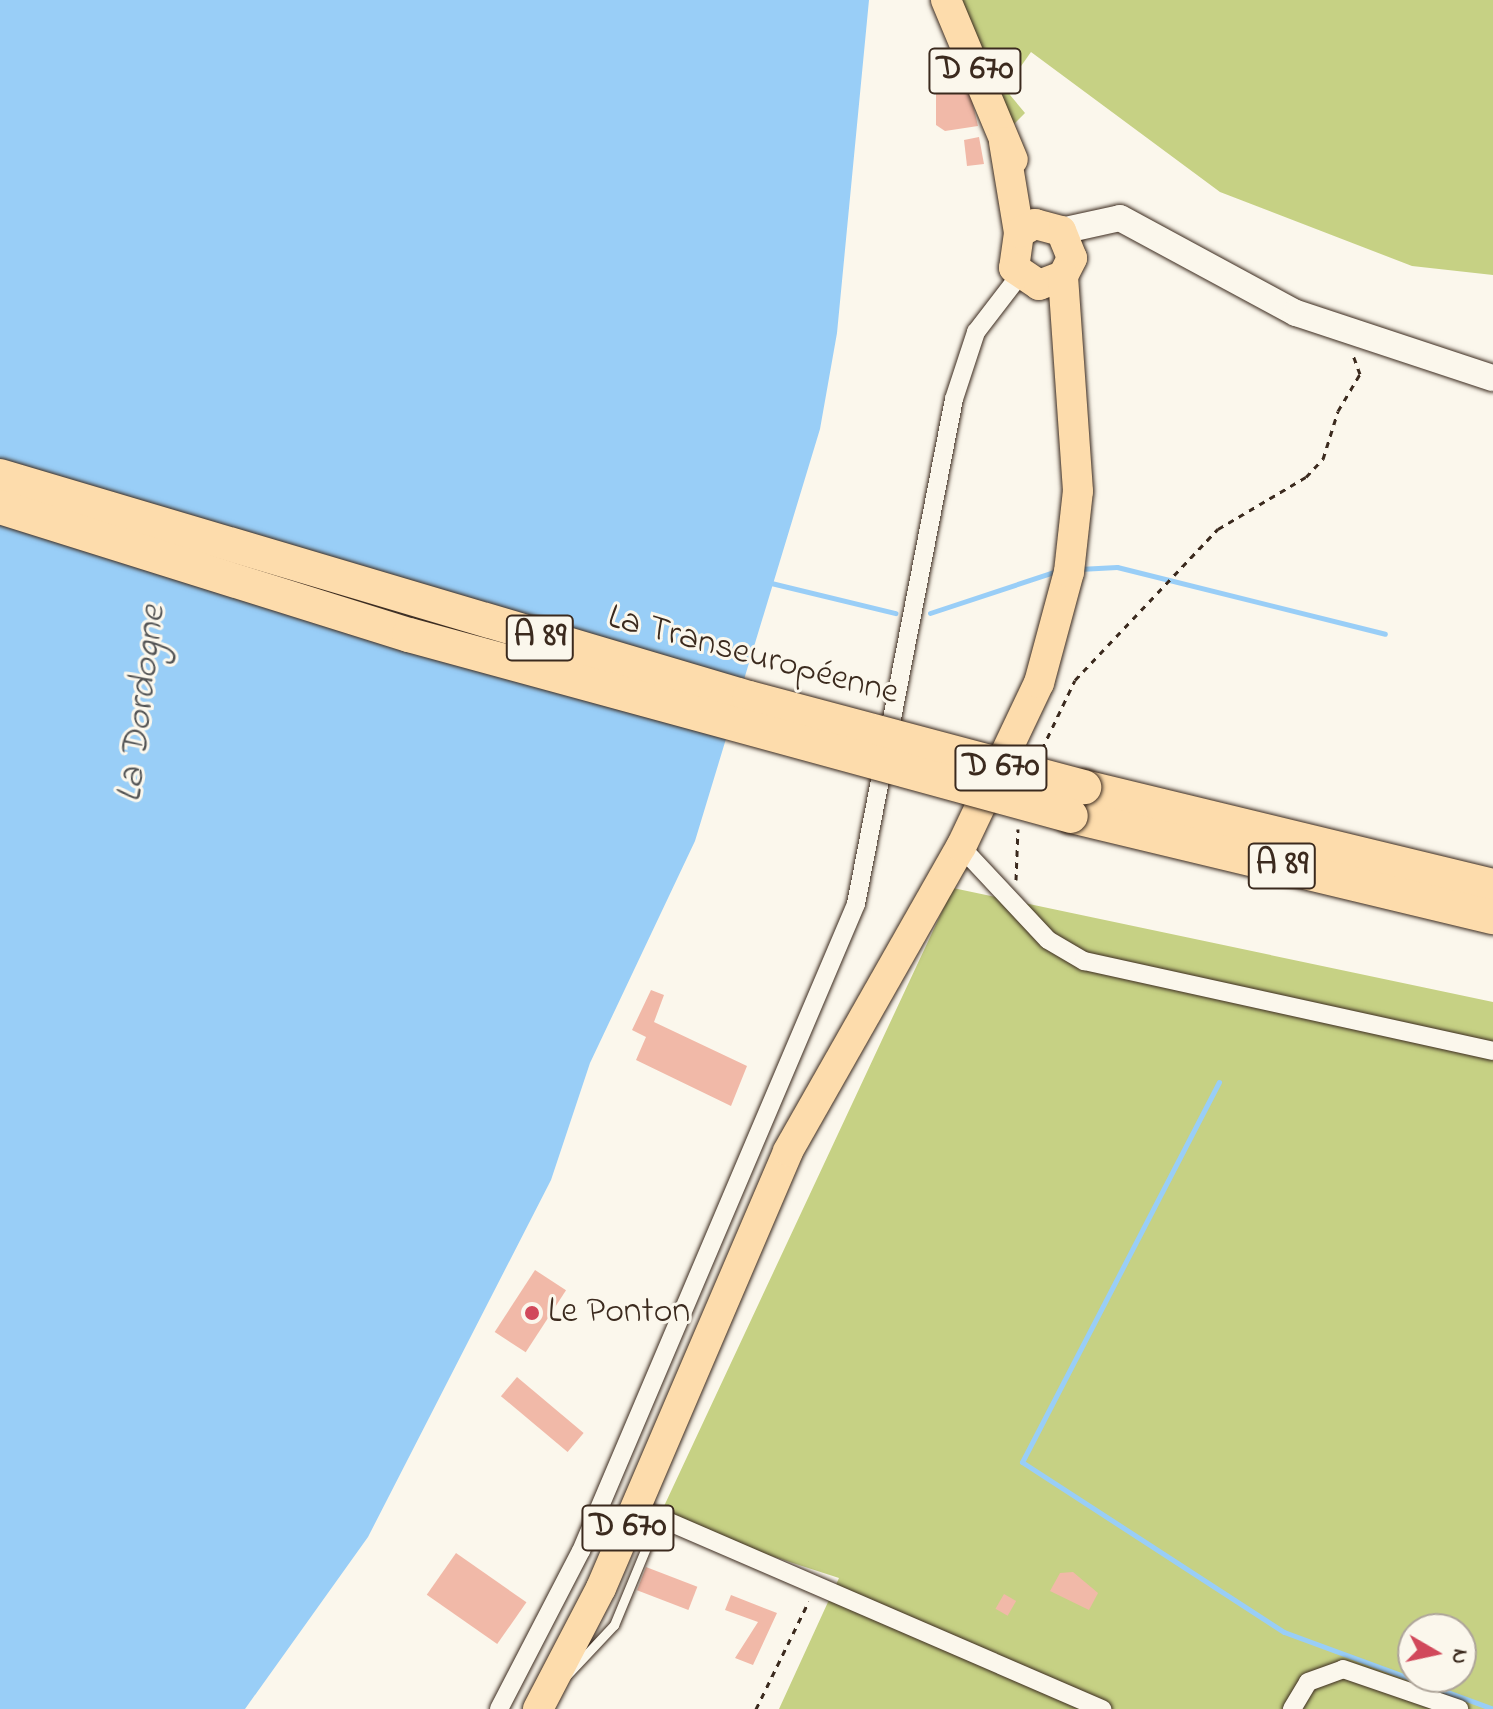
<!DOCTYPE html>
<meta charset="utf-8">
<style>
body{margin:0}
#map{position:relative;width:1493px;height:1709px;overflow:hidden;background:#fbf7ec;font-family:"Indie Flower",sans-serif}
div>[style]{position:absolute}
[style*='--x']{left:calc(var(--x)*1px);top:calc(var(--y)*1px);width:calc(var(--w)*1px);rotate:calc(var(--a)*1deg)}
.green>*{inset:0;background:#c6d184}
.water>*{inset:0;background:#99cef7}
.stream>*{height:5px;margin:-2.5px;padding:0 2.5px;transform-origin:2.5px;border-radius:2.5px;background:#99cef7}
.building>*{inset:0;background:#f1b9a8;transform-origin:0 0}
.path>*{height:3px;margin-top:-1.5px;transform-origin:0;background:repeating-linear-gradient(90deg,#3b2a1e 0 6px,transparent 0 12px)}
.roads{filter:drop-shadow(0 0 2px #3b2a1e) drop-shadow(0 0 2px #3b2a1e)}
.lane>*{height:9px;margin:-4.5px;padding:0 4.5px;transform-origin:4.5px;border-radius:4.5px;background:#fbf7ec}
.street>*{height:18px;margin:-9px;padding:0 9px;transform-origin:9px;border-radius:9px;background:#fbf7ec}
.secondary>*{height:26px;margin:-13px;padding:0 13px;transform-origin:13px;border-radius:13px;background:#fbf7ec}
.primary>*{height:30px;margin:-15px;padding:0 15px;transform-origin:15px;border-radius:15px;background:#fddcac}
.highway>*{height:34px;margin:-17px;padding:0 17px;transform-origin:17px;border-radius:17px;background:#fddcac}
.bridges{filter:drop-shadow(0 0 2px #3b2a1e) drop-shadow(0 0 2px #3b2a1e)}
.highway-bridge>*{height:34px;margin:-17px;padding:0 17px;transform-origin:17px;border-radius:17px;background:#fddcac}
.dots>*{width:22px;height:22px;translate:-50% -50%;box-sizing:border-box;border:4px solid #fbf7ec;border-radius:50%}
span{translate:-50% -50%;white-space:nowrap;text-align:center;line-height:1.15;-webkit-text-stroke:6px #fbf7ec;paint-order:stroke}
.shield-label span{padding:2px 6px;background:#fbf7ec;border:2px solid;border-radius:6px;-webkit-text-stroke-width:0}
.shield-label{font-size:34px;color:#3b2a1e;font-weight:700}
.street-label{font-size:36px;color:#3b2a1e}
.poi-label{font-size:36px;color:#3b2a1e}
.left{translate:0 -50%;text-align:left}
.water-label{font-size:38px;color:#525354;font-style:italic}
.north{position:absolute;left:1397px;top:1613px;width:80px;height:80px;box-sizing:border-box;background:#fbf7ec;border:2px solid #aea59a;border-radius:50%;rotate:99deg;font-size:22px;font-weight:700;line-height:32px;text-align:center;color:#3b2a1e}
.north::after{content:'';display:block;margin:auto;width:28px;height:36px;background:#d1495b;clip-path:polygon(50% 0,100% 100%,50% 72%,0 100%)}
</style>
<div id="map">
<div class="green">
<div style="clip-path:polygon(960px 0,1493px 0,1493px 275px,1412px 266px,1220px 192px,1031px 52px,1005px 89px,1025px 113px,1013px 125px)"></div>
<div style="clip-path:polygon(evenodd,953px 888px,1493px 1002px,1493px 1709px,779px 1709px,839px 1578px,658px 1519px,953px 888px,1413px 1629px,1461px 1629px,1461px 1677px,1413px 1677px,1413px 1629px)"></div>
</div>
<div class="water">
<div style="clip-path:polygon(0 0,869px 0,837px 333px,820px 429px,695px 841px,590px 1063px,551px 1180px,368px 1537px,245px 1709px,0 1709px)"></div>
</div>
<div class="stream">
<div style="--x:1079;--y:569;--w:38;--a:-3"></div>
<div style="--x:1117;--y:567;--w:276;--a:14"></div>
<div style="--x:771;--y:583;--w:128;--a:13.6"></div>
<div style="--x:930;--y:613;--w:134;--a:-18.3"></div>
<div style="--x:1219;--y:1082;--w:428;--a:117.4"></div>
<div style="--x:1022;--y:1462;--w:312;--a:33"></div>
<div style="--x:1284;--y:1632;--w:223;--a:20.2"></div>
</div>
<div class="building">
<div style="clip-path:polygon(967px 80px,978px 126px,945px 131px,936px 125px,936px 83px)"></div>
<div style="clip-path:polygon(979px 137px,984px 164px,967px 166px,964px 140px)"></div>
<div style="clip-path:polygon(651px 990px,664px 995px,654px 1022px,747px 1066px,731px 1106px,636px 1060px,646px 1037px,632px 1030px)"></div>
<div style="left:535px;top:1270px;width:37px;height:74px;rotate:33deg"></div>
<div style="left:517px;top:1377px;width:87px;height:25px;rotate:40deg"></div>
<div style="left:456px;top:1553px;width:86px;height:51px;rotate:35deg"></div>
<div style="left:646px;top:1567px;width:55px;height:25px;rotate:21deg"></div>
<div style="clip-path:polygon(1073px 1572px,1098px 1593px,1089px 1610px,1050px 1591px,1060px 1573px)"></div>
<div style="left:1004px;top:1594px;width:14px;height:17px;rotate:30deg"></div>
<div style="clip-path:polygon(731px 1595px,777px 1613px,753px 1665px,735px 1658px,758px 1622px,725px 1610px)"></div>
</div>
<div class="path">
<div style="--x:1042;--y:749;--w:76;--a:-64.4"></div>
<div style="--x:1075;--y:680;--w:208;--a:-46.6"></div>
<div style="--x:1218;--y:529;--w:102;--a:-30.6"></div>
<div style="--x:1306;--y:477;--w:25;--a:-47"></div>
<div style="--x:1323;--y:459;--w:50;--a:-72.6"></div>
<div style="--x:1338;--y:411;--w:43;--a:-59.3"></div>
<div style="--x:1360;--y:374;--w:20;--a:-110"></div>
<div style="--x:1016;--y:880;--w:51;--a:-87.8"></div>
<div style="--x:756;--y:1709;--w:120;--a:-63.9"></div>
</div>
<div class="roads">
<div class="lane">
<div style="--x:567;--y:1675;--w:69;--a:-46.8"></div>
<div style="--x:614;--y:1625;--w:115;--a:-67.5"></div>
</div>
<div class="street">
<div style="--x:961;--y:847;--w:127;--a:46.9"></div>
<div style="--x:1048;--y:940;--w:42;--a:30.3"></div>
<div style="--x:1084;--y:961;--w:419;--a:12.4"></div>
<div style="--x:637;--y:1508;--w:507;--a:23.38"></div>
<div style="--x:499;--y:1709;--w:178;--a:-62.6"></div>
<div style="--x:581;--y:1551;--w:703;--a:-66.97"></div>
<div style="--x:856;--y:904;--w:514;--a:-79.02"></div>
<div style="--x:954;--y:399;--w:71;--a:-71.8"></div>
<div style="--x:976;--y:332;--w:71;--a:-52.5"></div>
<div style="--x:1292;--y:1709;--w:31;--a:-59"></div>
<div style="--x:1308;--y:1682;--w:37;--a:-20"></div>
<div style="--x:1343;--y:1669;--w:123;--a:19"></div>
</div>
<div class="secondary">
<div style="--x:1061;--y:231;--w:60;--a:-12.4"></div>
<div style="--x:1120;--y:218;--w:200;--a:28.4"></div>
<div style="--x:1296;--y:313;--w:207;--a:18.3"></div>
</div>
<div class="primary">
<div style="--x:946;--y:0;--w:173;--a:67.3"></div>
<div style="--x:1004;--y:142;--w:92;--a:80.6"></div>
<div style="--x:1019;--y:233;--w:35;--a:98"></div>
<div style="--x:1014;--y:268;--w:30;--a:34"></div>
<div style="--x:1039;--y:285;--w:26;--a:-21"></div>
<div style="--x:1063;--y:276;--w:20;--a:-63"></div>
<div style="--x:1072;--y:258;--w:29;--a:-112"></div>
<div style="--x:1061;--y:231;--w:27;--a:-165"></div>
<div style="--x:1035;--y:224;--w:18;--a:151"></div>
<div style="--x:538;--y:1709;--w:136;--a:-62.5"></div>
<div style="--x:601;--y:1588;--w:475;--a:-66.8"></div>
<div style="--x:788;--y:1151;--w:350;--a:-60.4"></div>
<div style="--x:961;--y:847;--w:182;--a:-64.6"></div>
<div style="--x:1039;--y:683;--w:115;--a:-74.9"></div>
<div style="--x:1069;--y:572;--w:81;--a:-83.7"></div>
<div style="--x:1078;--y:491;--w:216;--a:-94"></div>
</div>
<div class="highway">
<div style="--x:1084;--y:787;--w:421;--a:13.6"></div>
<div style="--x:1071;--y:816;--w:434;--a:13.5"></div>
</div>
</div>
<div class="bridges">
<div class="highway-bridge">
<div style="--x:0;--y:476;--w:781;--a:16.51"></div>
<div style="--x:749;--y:698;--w:347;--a:14.9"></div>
<div style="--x:0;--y:507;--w:429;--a:17.4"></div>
<div style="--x:409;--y:635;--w:686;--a:15.29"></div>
</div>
</div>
<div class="dots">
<div style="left:532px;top:1313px;background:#d1495b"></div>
</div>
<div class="shield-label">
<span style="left:975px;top:71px">D 670</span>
<span style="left:540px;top:638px">A 89</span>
<span style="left:1001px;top:768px">D 670</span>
<span style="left:1282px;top:866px">A 89</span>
<span style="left:628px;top:1528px">D 670</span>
</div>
<div class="street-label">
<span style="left:753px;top:656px;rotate:15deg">La Transeuropéenne</span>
</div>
<div class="poi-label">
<span class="left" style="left:548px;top:1313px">Le Ponton</span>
</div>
<div class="water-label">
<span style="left:143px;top:704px;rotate:-83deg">La Dordogne</span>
</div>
<div class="north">N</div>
</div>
